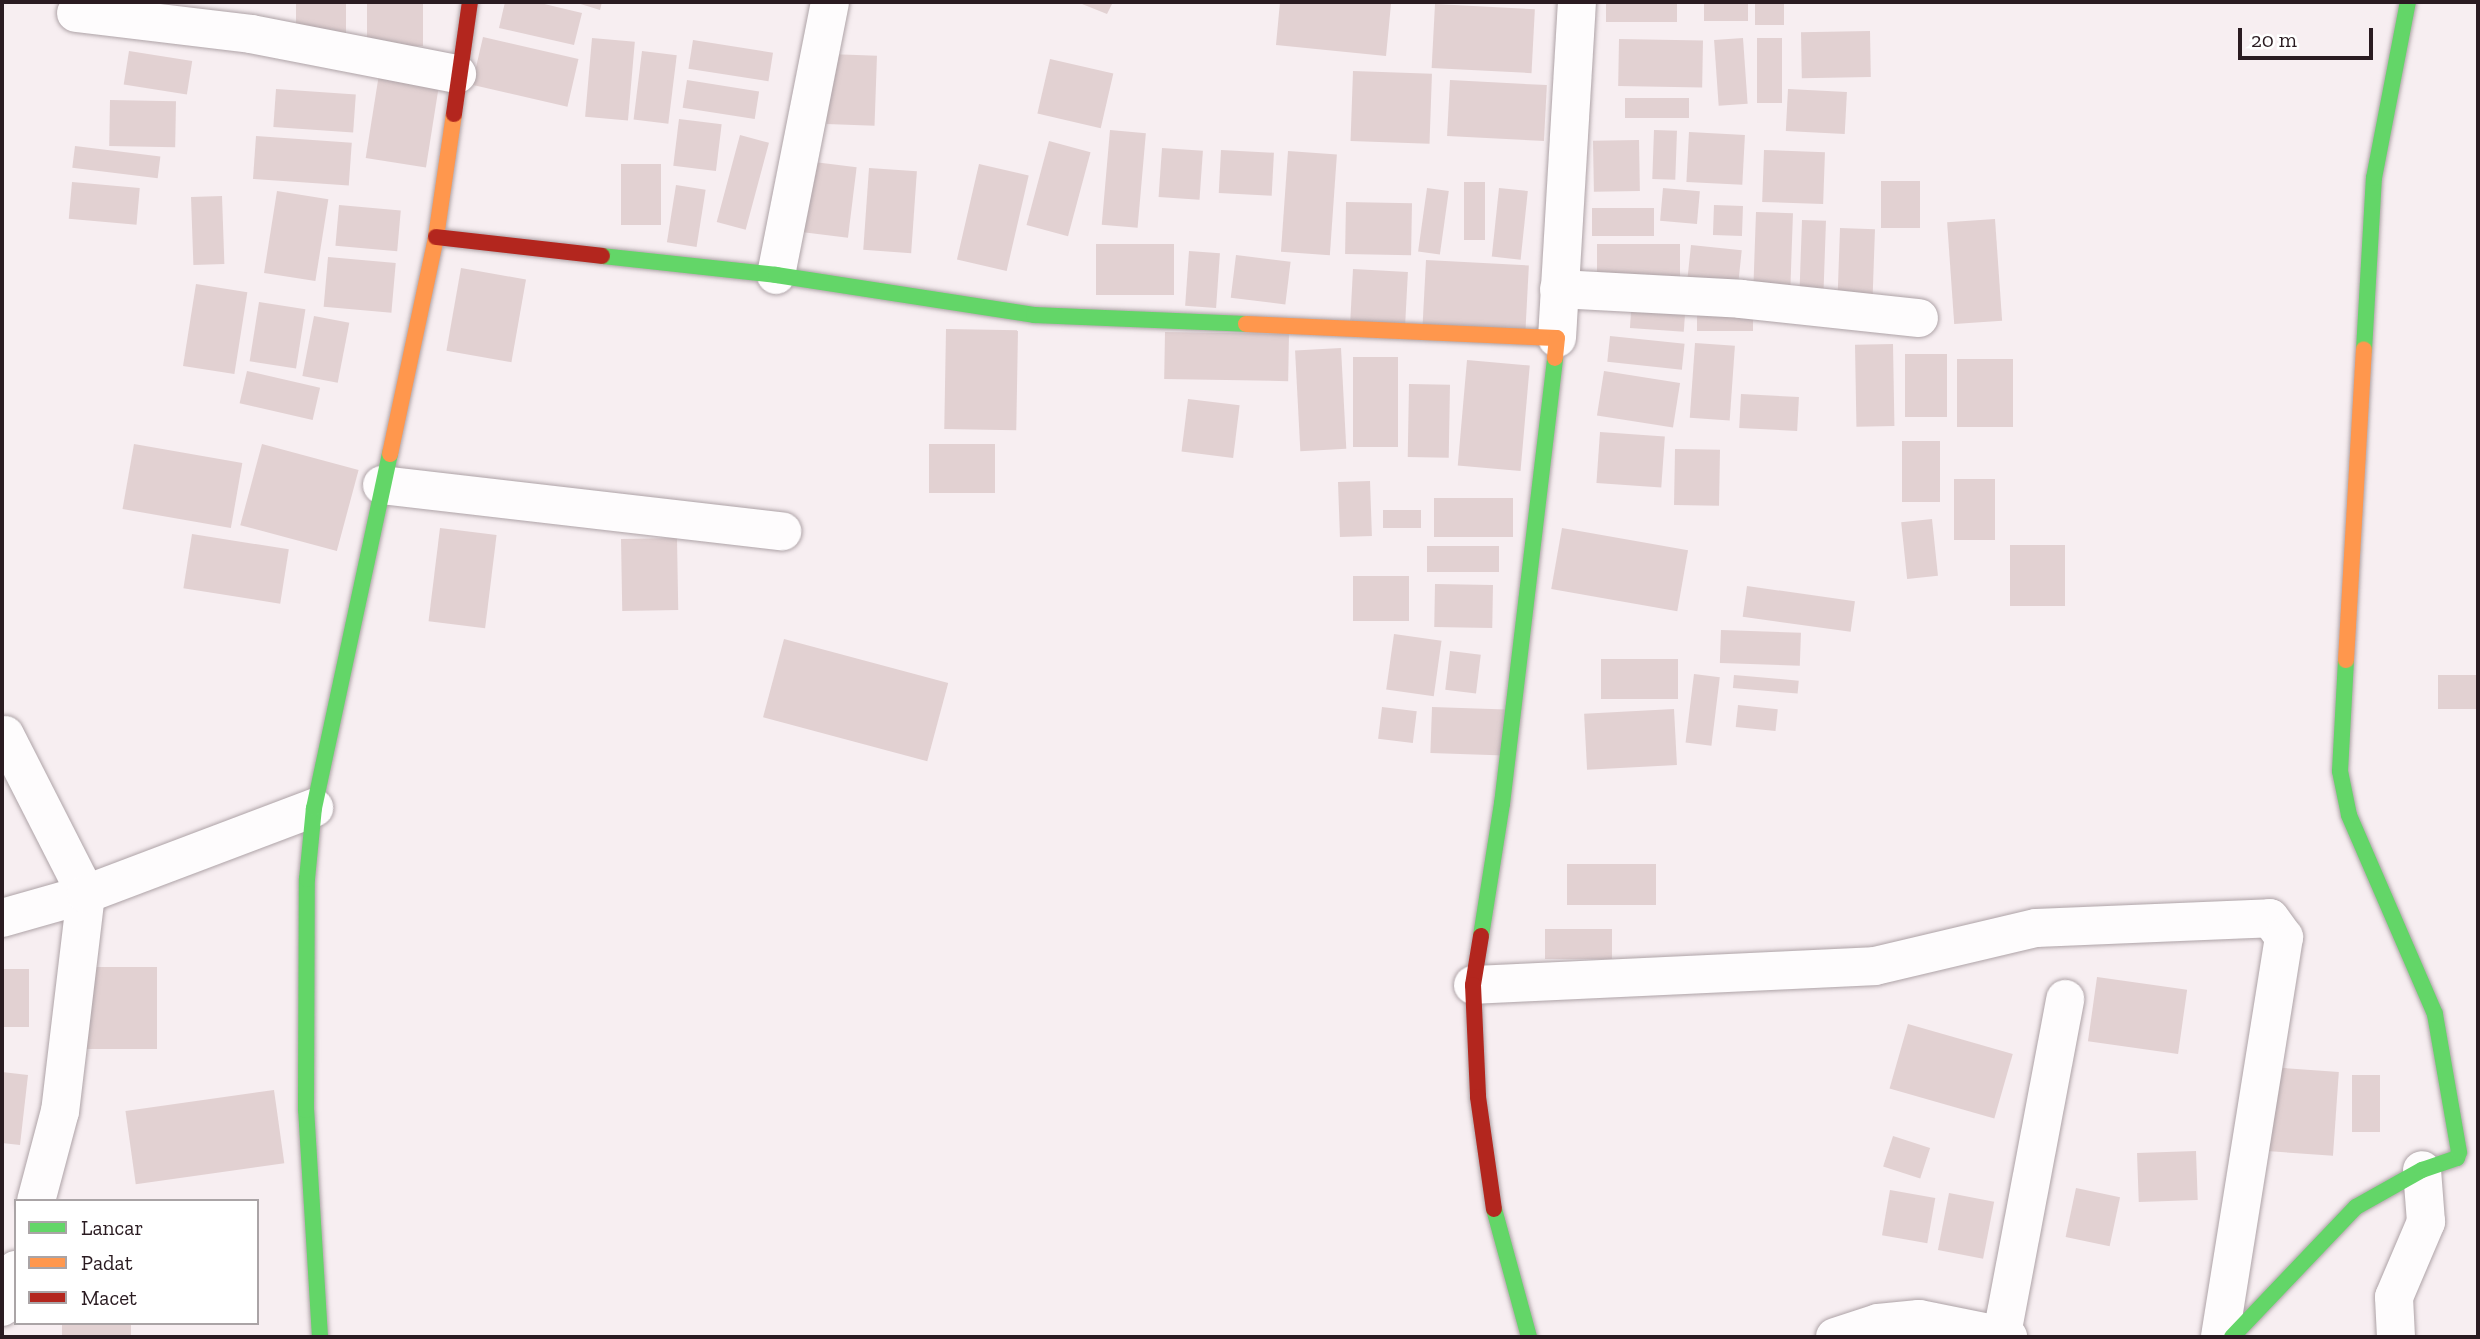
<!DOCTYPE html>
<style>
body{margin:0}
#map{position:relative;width:2480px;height:1339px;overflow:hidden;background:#f7eef1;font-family:"Zilla Slab",serif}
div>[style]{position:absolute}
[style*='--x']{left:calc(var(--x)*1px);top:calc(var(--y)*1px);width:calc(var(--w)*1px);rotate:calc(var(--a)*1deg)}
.building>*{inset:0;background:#e2d1d2;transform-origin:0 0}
.roads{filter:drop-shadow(0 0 2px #aea3a7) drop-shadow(0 0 2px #aea3a7)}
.street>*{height:38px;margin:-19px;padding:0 19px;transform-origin:19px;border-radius:19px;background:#fefcfd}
.fast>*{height:16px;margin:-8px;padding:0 8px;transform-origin:8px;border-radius:8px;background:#63d668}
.slow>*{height:16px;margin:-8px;padding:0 8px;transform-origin:8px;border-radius:8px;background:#ff974d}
.jam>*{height:16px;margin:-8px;padding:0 8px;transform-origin:8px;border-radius:8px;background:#b3261e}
span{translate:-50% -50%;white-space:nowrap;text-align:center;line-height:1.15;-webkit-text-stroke:6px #fff;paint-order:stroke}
.frame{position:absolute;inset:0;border:4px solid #2a1b21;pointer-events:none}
.legend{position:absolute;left:14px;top:1199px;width:245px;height:126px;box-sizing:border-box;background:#fff;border:2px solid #aaa4a6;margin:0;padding:9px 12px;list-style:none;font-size:21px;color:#2a1b21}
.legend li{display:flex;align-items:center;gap:14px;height:35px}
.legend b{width:35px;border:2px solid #aaa4a6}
.scale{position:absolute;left:2238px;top:28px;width:135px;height:32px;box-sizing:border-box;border:4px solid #2a1b21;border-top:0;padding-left:9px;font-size:21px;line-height:24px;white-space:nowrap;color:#2a1b21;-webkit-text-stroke:5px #fff;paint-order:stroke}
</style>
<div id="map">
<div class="building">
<div style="left:296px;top:2px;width:50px;height:37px"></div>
<div style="left:367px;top:2px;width:56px;height:44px"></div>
<div style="clip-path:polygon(505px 2px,536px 2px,582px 13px,574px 45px,499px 28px)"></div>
<div style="clip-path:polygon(574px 2px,602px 2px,600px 10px)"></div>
<div style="clip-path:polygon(1077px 2px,1113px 2px,1107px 14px)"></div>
<div style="clip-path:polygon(1280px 2px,1391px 4px,1386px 56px,1276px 45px)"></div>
<div style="left:1606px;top:2px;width:71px;height:20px"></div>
<div style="left:1704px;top:2px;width:44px;height:19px"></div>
<div style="left:1755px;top:2px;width:29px;height:23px"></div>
<div style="left:1435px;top:4px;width:100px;height:64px;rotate:3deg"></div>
<div style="left:1870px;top:31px;width:46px;height:69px;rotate:89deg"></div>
<div style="left:483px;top:37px;width:98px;height:49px;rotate:13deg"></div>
<div style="left:592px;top:38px;width:43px;height:79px;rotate:5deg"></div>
<div style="left:1743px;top:38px;width:66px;height:29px;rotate:86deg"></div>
<div style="left:1757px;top:38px;width:25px;height:65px"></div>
<div style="left:1619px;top:39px;width:84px;height:47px;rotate:1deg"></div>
<div style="left:693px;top:40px;width:81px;height:29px;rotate:9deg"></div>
<div style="left:129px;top:51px;width:64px;height:34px;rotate:9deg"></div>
<div style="left:642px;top:51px;width:35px;height:69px;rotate:7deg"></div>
<div style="left:829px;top:54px;width:48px;height:70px;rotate:2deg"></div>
<div style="left:1050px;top:59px;width:65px;height:56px;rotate:13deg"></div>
<div style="left:1353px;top:71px;width:79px;height:70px;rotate:2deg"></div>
<div style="left:379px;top:74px;width:61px;height:85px;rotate:9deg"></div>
<div style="left:687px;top:80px;width:73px;height:28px;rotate:9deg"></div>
<div style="left:1450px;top:80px;width:97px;height:56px;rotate:3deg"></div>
<div style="left:276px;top:89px;width:80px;height:38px;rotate:4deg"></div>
<div style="left:1788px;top:89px;width:59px;height:42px;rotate:3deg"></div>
<div style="left:1625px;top:98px;width:64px;height:20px"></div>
<div style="left:110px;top:100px;width:66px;height:46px;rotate:1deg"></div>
<div style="left:679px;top:119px;width:43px;height:47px;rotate:7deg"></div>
<div style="left:1110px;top:130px;width:36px;height:95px;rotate:5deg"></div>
<div style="left:1654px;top:130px;width:23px;height:49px;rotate:2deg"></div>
<div style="left:1689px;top:132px;width:56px;height:50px;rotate:3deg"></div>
<div style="left:740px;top:135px;width:30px;height:90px;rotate:15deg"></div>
<div style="left:256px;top:136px;width:96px;height:43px;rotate:4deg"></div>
<div style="left:1639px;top:140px;width:51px;height:46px;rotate:89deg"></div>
<div style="left:1049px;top:141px;width:43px;height:87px;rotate:15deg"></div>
<div style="left:75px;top:146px;width:86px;height:22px;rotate:7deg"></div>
<div style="left:1162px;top:148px;width:41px;height:49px;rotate:4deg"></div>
<div style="left:1221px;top:150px;width:53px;height:43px;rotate:3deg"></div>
<div style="left:1764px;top:150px;width:61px;height:52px;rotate:2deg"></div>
<div style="left:1288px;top:151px;width:49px;height:101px;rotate:4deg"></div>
<div style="left:806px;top:161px;width:51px;height:71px;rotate:7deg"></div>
<div style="left:621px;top:164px;width:40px;height:61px"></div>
<div style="left:979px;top:164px;width:51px;height:98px;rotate:13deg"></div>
<div style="left:869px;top:168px;width:48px;height:82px;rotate:4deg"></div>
<div style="left:1881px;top:181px;width:39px;height:47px"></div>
<div style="left:72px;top:182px;width:68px;height:37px;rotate:5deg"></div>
<div style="left:1464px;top:182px;width:21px;height:58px"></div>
<div style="left:676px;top:185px;width:30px;height:58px;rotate:9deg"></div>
<div style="left:1427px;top:188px;width:22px;height:64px;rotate:8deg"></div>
<div style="left:1499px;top:188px;width:29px;height:69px;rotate:6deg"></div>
<div style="left:1663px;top:188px;width:37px;height:33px;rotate:5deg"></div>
<div style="left:277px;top:191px;width:52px;height:83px;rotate:9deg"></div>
<div style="left:222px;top:196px;width:68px;height:31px;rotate:88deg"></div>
<div style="left:1346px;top:202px;width:66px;height:52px;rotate:1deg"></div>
<div style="left:339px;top:205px;width:62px;height:41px;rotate:5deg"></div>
<div style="left:1714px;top:205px;width:29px;height:30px;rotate:2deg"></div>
<div style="left:1592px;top:208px;width:62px;height:28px"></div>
<div style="left:1756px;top:212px;width:37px;height:74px;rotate:2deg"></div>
<div style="left:1995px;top:219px;width:102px;height:48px;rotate:86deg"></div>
<div style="left:1802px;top:220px;width:24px;height:68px;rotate:2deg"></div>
<div style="left:1840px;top:228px;width:35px;height:75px;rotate:2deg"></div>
<div style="left:1096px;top:244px;width:78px;height:51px"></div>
<div style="left:1680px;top:244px;width:39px;height:83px;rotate:90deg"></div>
<div style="left:1691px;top:245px;width:51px;height:45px;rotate:6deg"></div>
<div style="left:1189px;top:251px;width:31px;height:55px;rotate:4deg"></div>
<div style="left:1236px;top:255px;width:55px;height:43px;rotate:7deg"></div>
<div style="left:328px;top:257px;width:68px;height:50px;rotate:5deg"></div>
<div style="left:1426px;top:260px;width:103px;height:66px;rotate:3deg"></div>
<div style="left:461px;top:268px;width:66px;height:84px;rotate:10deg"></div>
<div style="left:1353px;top:269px;width:55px;height:55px;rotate:3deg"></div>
<div style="left:196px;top:284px;width:52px;height:83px;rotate:9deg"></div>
<div style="left:1632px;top:298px;width:54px;height:30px;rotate:4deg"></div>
<div style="left:259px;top:302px;width:47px;height:60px;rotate:9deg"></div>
<div style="left:1697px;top:306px;width:56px;height:25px"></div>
<div style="left:314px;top:316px;width:36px;height:61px;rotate:11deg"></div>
<div style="left:946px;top:329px;width:72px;height:100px;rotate:1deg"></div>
<div style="left:1165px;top:332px;width:124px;height:47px;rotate:1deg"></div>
<div style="left:1610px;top:336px;width:75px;height:26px;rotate:6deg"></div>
<div style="left:1695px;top:343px;width:40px;height:75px;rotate:4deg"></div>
<div style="left:1893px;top:344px;width:82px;height:38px;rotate:89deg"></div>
<div style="left:1341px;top:348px;width:101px;height:46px;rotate:87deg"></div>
<div style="left:1905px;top:354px;width:42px;height:63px"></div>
<div style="left:1353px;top:357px;width:45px;height:90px"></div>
<div style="left:1957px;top:359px;width:56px;height:68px"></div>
<div style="left:1467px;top:360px;width:63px;height:106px;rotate:5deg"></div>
<div style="left:247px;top:371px;width:75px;height:33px;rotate:13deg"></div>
<div style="left:1604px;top:371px;width:77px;height:45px;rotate:9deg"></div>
<div style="left:1409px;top:384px;width:41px;height:73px;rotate:1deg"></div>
<div style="left:1741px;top:394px;width:58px;height:34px;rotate:3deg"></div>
<div style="left:1188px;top:399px;width:52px;height:53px;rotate:7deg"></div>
<div style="left:1600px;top:432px;width:65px;height:51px;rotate:4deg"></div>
<div style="left:1902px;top:441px;width:38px;height:61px"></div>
<div style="left:134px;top:444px;width:110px;height:66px;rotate:10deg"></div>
<div style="left:262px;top:444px;width:100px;height:84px;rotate:15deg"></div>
<div style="left:929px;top:444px;width:66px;height:49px"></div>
<div style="left:1675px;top:449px;width:45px;height:56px;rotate:1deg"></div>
<div style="left:1954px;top:479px;width:41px;height:61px"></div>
<div style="left:1370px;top:481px;width:55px;height:32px;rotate:88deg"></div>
<div style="left:1434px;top:498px;width:79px;height:39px"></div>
<div style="left:1383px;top:510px;width:38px;height:18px"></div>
<div style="left:1932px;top:519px;width:57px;height:31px;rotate:84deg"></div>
<div style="left:440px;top:528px;width:57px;height:94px;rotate:7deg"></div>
<div style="left:1562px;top:528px;width:128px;height:62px;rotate:10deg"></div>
<div style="left:192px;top:534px;width:98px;height:55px;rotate:9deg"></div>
<div style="left:677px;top:538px;width:72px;height:56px;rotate:89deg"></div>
<div style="left:2010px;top:545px;width:55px;height:61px"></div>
<div style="left:1427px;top:546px;width:72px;height:26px"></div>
<div style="left:1353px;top:576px;width:56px;height:45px"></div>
<div style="left:1435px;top:584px;width:58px;height:43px;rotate:1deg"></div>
<div style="left:1747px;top:586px;width:109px;height:31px;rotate:8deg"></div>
<div style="left:1721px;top:630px;width:80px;height:33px;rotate:2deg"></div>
<div style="left:1394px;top:634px;width:48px;height:56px;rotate:8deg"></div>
<div style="left:784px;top:639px;width:170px;height:81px;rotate:15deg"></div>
<div style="left:1450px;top:651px;width:31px;height:39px;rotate:7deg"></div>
<div style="left:1601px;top:659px;width:77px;height:40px"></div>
<div style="left:1694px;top:674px;width:26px;height:69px;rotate:7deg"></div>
<div style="left:1734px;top:675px;width:65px;height:13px;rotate:5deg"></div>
<div style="left:2438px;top:675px;width:40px;height:34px"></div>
<div style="left:1738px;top:705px;width:40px;height:22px;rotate:6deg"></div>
<div style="left:1382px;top:707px;width:35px;height:32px;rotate:7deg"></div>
<div style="left:1432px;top:707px;width:74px;height:46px;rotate:2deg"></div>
<div style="left:1674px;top:709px;width:56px;height:90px;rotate:87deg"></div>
<div style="left:1567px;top:864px;width:89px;height:41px"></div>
<div style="left:1612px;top:929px;width:30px;height:67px;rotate:90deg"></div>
<div style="left:83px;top:967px;width:74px;height:82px"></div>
<div style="left:2px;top:969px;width:27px;height:58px"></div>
<div style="left:2097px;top:977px;width:91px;height:65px;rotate:8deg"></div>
<div style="left:1908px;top:1024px;width:109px;height:67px;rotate:16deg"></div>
<div style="left:2269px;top:1067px;width:70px;height:84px;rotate:4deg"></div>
<div style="clip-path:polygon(2px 1072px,28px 1075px,20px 1145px,2px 1143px)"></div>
<div style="left:2352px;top:1075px;width:28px;height:57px"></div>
<div style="left:274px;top:1090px;width:74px;height:150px;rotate:82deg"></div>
<div style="left:1893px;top:1136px;width:39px;height:32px;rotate:18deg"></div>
<div style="left:2196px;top:1151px;width:49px;height:59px;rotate:88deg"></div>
<div style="left:2076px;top:1188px;width:45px;height:50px;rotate:12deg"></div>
<div style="left:1890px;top:1190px;width:46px;height:46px;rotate:10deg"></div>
<div style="left:1949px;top:1193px;width:46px;height:58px;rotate:11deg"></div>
<div style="left:62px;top:1323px;width:69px;height:14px"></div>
</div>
<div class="roads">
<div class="street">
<div style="--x:76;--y:13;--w:176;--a:6.8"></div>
<div style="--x:251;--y:34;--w:210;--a:11"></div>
<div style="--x:776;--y:275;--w:278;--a:-78.8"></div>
<div style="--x:1559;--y:289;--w:182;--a:3.1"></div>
<div style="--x:1741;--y:299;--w:179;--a:6.1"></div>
<div style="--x:1557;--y:338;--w:337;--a:-86.6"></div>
<div style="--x:382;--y:485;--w:403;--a:6.6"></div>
<div style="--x:5;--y:735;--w:178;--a:63"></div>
<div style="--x:86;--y:894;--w:219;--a:96.8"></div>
<div style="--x:60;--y:1111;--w:93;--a:104.9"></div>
<div style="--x:2;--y:918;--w:87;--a:-15.9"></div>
<div style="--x:86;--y:894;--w:244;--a:-20.7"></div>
<div style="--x:1473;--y:985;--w:402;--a:-2.7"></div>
<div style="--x:1875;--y:966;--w:165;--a:-13.3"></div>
<div style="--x:2036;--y:928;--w:234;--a:-2.4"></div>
<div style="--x:2270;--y:918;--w:24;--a:54"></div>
<div style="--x:2284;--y:937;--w:405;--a:99.1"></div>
<div style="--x:2;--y:1307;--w:40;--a:-69"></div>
<div style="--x:2002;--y:1334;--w:341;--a:-79.3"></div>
<div style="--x:1835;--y:1337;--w:45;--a:-18"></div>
<div style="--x:1878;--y:1323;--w:41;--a:-5.6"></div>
<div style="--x:1919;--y:1319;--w:91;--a:11.4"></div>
<div style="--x:2396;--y:1337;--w:40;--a:-92.9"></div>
<div style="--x:2394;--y:1297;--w:82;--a:-66.9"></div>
<div style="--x:2426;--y:1222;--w:52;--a:-94.4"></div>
</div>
<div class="fast">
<div style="--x:602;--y:256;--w:175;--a:6.2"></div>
<div style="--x:776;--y:275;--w:261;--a:8.8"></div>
<div style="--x:1034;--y:315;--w:212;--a:2.4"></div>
<div style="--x:2364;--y:350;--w:172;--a:-86.7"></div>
<div style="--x:2374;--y:178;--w:179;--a:-79.1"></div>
<div style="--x:1481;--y:936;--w:134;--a:-81"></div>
<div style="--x:1502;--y:804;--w:449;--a:-83.2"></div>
<div style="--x:1494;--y:1209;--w:133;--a:74.7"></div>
<div style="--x:320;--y:1337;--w:227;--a:-93.5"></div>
<div style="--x:306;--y:1110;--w:231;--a:-89.8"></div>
<div style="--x:307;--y:879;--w:71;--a:-84.4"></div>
<div style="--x:314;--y:808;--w:362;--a:-77.9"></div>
<div style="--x:2232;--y:1337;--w:180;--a:-46.4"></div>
<div style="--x:2356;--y:1207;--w:76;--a:-29.3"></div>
<div style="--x:2422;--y:1170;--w:37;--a:-19"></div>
<div style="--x:2457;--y:1158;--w:6;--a:-72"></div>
<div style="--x:2459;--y:1152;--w:140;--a:-99.9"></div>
<div style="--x:2435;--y:1014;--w:217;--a:-113.4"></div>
<div style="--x:2349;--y:815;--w:45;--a:-101.6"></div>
<div style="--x:2340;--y:771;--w:111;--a:-86.9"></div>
</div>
<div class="slow">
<div style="--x:1246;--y:324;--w:311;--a:2.6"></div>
<div style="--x:1557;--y:338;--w:20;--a:96"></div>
<div style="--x:390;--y:454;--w:222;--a:-78"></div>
<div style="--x:436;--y:237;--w:124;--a:-81.7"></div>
<div style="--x:2346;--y:660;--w:311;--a:-86.7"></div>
</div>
<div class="jam">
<div style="--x:454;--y:114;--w:113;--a:-81.9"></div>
<div style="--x:436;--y:237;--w:167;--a:6.5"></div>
<div style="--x:1481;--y:936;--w:50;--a:99.3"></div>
<div style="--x:1473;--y:985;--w:112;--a:87.4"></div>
<div style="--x:1478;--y:1097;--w:113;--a:81.9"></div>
</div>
</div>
<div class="frame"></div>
<ul class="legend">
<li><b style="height:9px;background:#63d668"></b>Lancar</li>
<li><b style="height:9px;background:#ff974d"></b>Padat</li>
<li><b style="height:9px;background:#b3261e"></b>Macet</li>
</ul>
<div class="scale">20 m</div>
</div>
